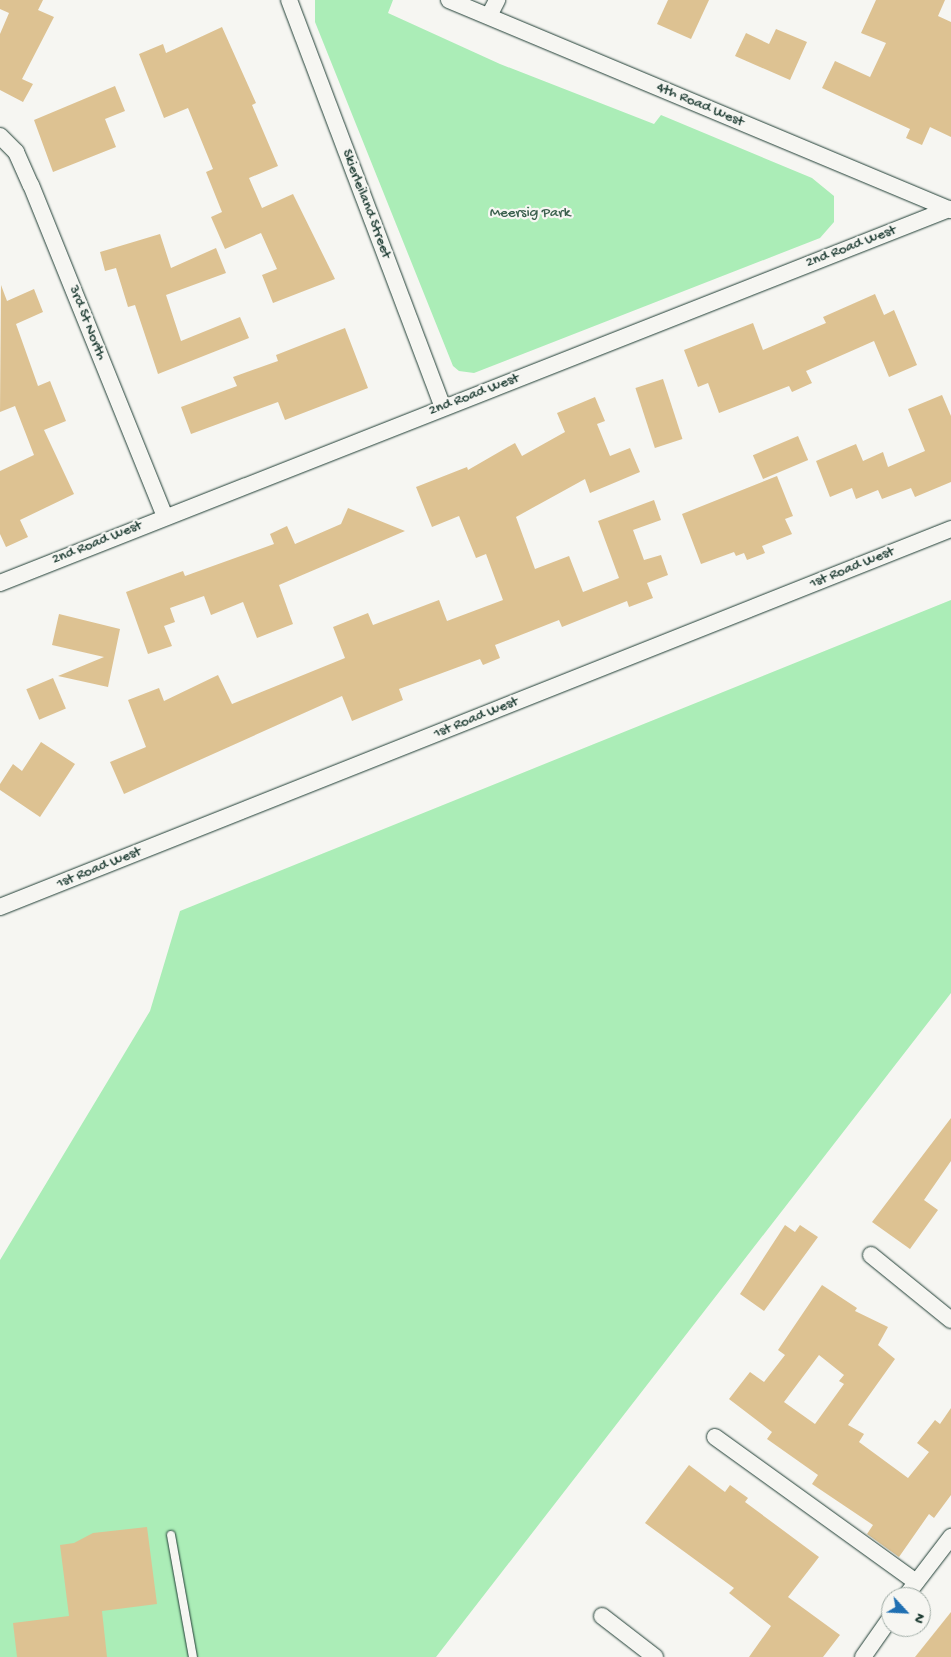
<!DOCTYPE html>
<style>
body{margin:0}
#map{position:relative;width:951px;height:1657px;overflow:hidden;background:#f6f6f2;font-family:"Gochi Hand",sans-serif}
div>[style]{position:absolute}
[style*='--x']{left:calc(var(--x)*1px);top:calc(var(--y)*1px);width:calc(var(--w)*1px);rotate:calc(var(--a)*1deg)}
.green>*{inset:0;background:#abedb7}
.building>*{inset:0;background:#ddc292;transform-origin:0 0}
.roads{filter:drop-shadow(0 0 1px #1f3d34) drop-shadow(0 0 1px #1f3d34)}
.service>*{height:8px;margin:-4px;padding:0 4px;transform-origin:4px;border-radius:4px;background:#f6f6f2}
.minor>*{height:16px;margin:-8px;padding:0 8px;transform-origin:8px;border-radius:8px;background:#f6f6f2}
span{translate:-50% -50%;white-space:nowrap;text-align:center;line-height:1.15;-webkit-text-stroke:4.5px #f6f6f2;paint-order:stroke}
.street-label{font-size:15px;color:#1f3d34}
.park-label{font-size:15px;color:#3b604e}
.north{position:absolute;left:881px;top:1587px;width:50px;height:50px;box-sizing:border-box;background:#f6f6f2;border:1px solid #a0aca6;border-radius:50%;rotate:115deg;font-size:14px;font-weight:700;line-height:20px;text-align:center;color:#1f3d34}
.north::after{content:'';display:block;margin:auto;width:18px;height:22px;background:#1f6fb2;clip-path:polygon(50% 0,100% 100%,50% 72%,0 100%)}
</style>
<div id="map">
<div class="green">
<div style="clip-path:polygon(315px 0,393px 0,388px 13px,500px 64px,654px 124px,661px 115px,812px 178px,834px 196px,834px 222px,820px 238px,474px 373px,459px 371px,453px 366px,315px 22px)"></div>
<div style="clip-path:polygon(951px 600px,951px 993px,436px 1657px,0 1657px,0 1260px,150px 1011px,180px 911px)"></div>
</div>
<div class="building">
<div style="clip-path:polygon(0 0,43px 0,38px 10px,54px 17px,22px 79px,33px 84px,23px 102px,0 90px,0 34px,9px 13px,0 9px)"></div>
<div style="clip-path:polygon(668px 0,709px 0,691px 39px,657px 24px)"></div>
<div style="clip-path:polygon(876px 0,945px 0,938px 16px,951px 22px,951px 137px,930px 127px,922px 145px,906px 138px,910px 129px,822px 88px,835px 61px,870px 77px,886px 43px,861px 33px)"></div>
<div style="clip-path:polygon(222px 27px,256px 103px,252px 105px,278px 166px,249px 178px,262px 208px,293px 194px,335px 279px,273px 303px,262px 275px,277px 269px,261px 233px,225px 249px,211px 217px,222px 212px,206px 172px,213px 169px,188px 108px,164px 118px,139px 54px,163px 44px,166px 53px)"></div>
<div style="clip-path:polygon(776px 29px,807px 42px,790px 80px,735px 56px,746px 33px,769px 44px)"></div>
<div style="clip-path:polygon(115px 86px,125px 111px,105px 119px,116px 147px,53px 172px,34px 120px)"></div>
<div style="clip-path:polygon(160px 234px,171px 268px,216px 248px,226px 273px,166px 295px,181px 341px,240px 317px,249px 338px,158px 374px,135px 305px,128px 307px,116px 268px,105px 271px,100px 252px)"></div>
<div style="clip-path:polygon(1px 285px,7px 301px,34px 289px,43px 312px,16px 324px,38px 386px,50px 381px,66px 421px,44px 430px,74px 494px,20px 520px,28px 537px,6px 547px,0 534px,0 471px,34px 455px,15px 406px,0 412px)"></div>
<div style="clip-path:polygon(875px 294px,884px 315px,894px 310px,917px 365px,889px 377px,874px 341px,806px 371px,812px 383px,792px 392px,789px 386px,719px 413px,708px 383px,698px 387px,684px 350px,753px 323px,763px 350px,826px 323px,823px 317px)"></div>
<div style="clip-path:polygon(345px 328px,368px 388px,285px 420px,278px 402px,191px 434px,181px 407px,237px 386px,233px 377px,278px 361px,276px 355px)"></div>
<div style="left:663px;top:379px;width:63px;height:29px;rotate:72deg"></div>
<div style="clip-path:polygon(942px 395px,951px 416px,951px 482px,915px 497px,911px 488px,882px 499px,878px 490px,856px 499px,852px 488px,830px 497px,816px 461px,856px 444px,863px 461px,883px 452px,888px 467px,925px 451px,908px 409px)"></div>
<div style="clip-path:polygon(595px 397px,605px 421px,597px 424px,610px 456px,630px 448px,640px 472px,590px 493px,585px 479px,516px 517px,535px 569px,569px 556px,583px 592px,619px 578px,598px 521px,654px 500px,661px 520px,633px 530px,644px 560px,661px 555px,668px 575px,647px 583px,653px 598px,629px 607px,627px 601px,562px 627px,559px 620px,495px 645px,500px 658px,483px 665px,480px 659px,399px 689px,403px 700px,352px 721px,342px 696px,124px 794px,110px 762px,146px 747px,128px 700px,159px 688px,164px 701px,218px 675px,232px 704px,345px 658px,333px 627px,368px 613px,373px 625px,439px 600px,447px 621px,503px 600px,486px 554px,476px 558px,459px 516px,432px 527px,416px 487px,467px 467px,468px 470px,515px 443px,522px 456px,565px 432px,557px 413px)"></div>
<div style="left:798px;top:436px;width:26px;height:49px;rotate:67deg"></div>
<div style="clip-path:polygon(777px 476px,793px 516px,785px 519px,792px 534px,762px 546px,765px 553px,747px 560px,744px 553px,736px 556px,734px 552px,701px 564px,682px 514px)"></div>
<div style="clip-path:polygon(348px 508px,405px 531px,279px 585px,293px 624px,257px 638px,243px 602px,211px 615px,204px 596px,170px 608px,175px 622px,164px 626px,172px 646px,148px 654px,126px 592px,183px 571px,185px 576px,274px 544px,270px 534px,287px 526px,295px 544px,341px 524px)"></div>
<div style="clip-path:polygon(59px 614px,120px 629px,108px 687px,58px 676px,104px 657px,52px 645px)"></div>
<div style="left:53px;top:678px;width:33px;height:29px;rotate:67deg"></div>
<div style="clip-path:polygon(41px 742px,75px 764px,40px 817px,0 790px,0 784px,13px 764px,22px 771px)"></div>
<div style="clip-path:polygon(951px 1118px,951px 1161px,924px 1200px,938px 1210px,910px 1249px,872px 1222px)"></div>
<div style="clip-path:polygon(785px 1225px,795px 1232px,800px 1225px,818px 1237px,764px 1311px,740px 1294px)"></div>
<div style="clip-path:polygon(evenodd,822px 1285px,857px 1308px,855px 1311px,888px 1327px,878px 1345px,895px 1359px,848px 1425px,864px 1434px,859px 1442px,908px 1478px,929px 1452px,917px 1443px,935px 1420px,940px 1424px,951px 1408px,951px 1495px,934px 1518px,929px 1514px,899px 1557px,867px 1534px,873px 1525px,812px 1484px,818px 1475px,767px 1439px,772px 1432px,729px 1399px,750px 1372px,764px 1382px,785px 1355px,778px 1350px,822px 1285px,819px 1355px,844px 1375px,839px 1381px,844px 1384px,815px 1424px,784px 1402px,819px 1355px)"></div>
<div style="clip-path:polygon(689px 1465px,725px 1492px,730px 1485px,748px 1498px,745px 1502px,819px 1557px,788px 1597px,840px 1635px,823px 1657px,749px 1657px,771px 1626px,729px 1593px,734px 1588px,645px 1523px)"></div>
<div style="clip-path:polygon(147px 1527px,157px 1604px,102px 1611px,107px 1657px,17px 1657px,13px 1623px,69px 1616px,60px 1545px,74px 1543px,93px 1533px)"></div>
<div style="clip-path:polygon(951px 1612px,951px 1657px,915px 1657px)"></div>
</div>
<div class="roads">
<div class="service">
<div style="--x:171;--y:1535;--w:124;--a:79.8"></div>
</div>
<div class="minor">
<div style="--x:289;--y:0;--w:435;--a:69.3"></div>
<div style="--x:449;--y:0;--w:544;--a:22.7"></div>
<div style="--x:489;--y:16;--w:18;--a:-63"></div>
<div style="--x:0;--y:136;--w:23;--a:45"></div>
<div style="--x:16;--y:152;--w:36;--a:66"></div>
<div style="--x:31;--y:185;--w:357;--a:68"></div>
<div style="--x:0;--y:583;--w:1020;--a:-21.51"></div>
<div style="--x:0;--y:907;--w:1023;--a:-21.68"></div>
<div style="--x:871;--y:1255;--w:103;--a:39.1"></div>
<div style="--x:715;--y:1437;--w:248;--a:35.8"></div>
<div style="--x:905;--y:1597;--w:76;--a:-52.5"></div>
<div style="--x:602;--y:1616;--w:67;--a:37.7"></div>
<div style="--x:863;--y:1657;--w:49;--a:-55"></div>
</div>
</div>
<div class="street-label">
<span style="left:700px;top:105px;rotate:23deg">4th Road West</span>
<span style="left:366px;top:204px;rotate:69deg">Skierleiland Street</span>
<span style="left:851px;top:247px;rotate:-21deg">2nd Road West</span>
<span style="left:87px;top:323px;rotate:68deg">3rd St North</span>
<span style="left:474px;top:395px;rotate:-21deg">2nd Road West</span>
<span style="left:97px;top:543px;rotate:-22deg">2nd Road West</span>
<span style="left:852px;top:568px;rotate:-22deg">1st Road West</span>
<span style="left:476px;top:718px;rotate:-22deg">1st Road West</span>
<span style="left:99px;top:868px;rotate:-22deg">1st Road West</span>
</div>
<div class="park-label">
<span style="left:530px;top:214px">Meersig Park</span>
</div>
<div class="north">N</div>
</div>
